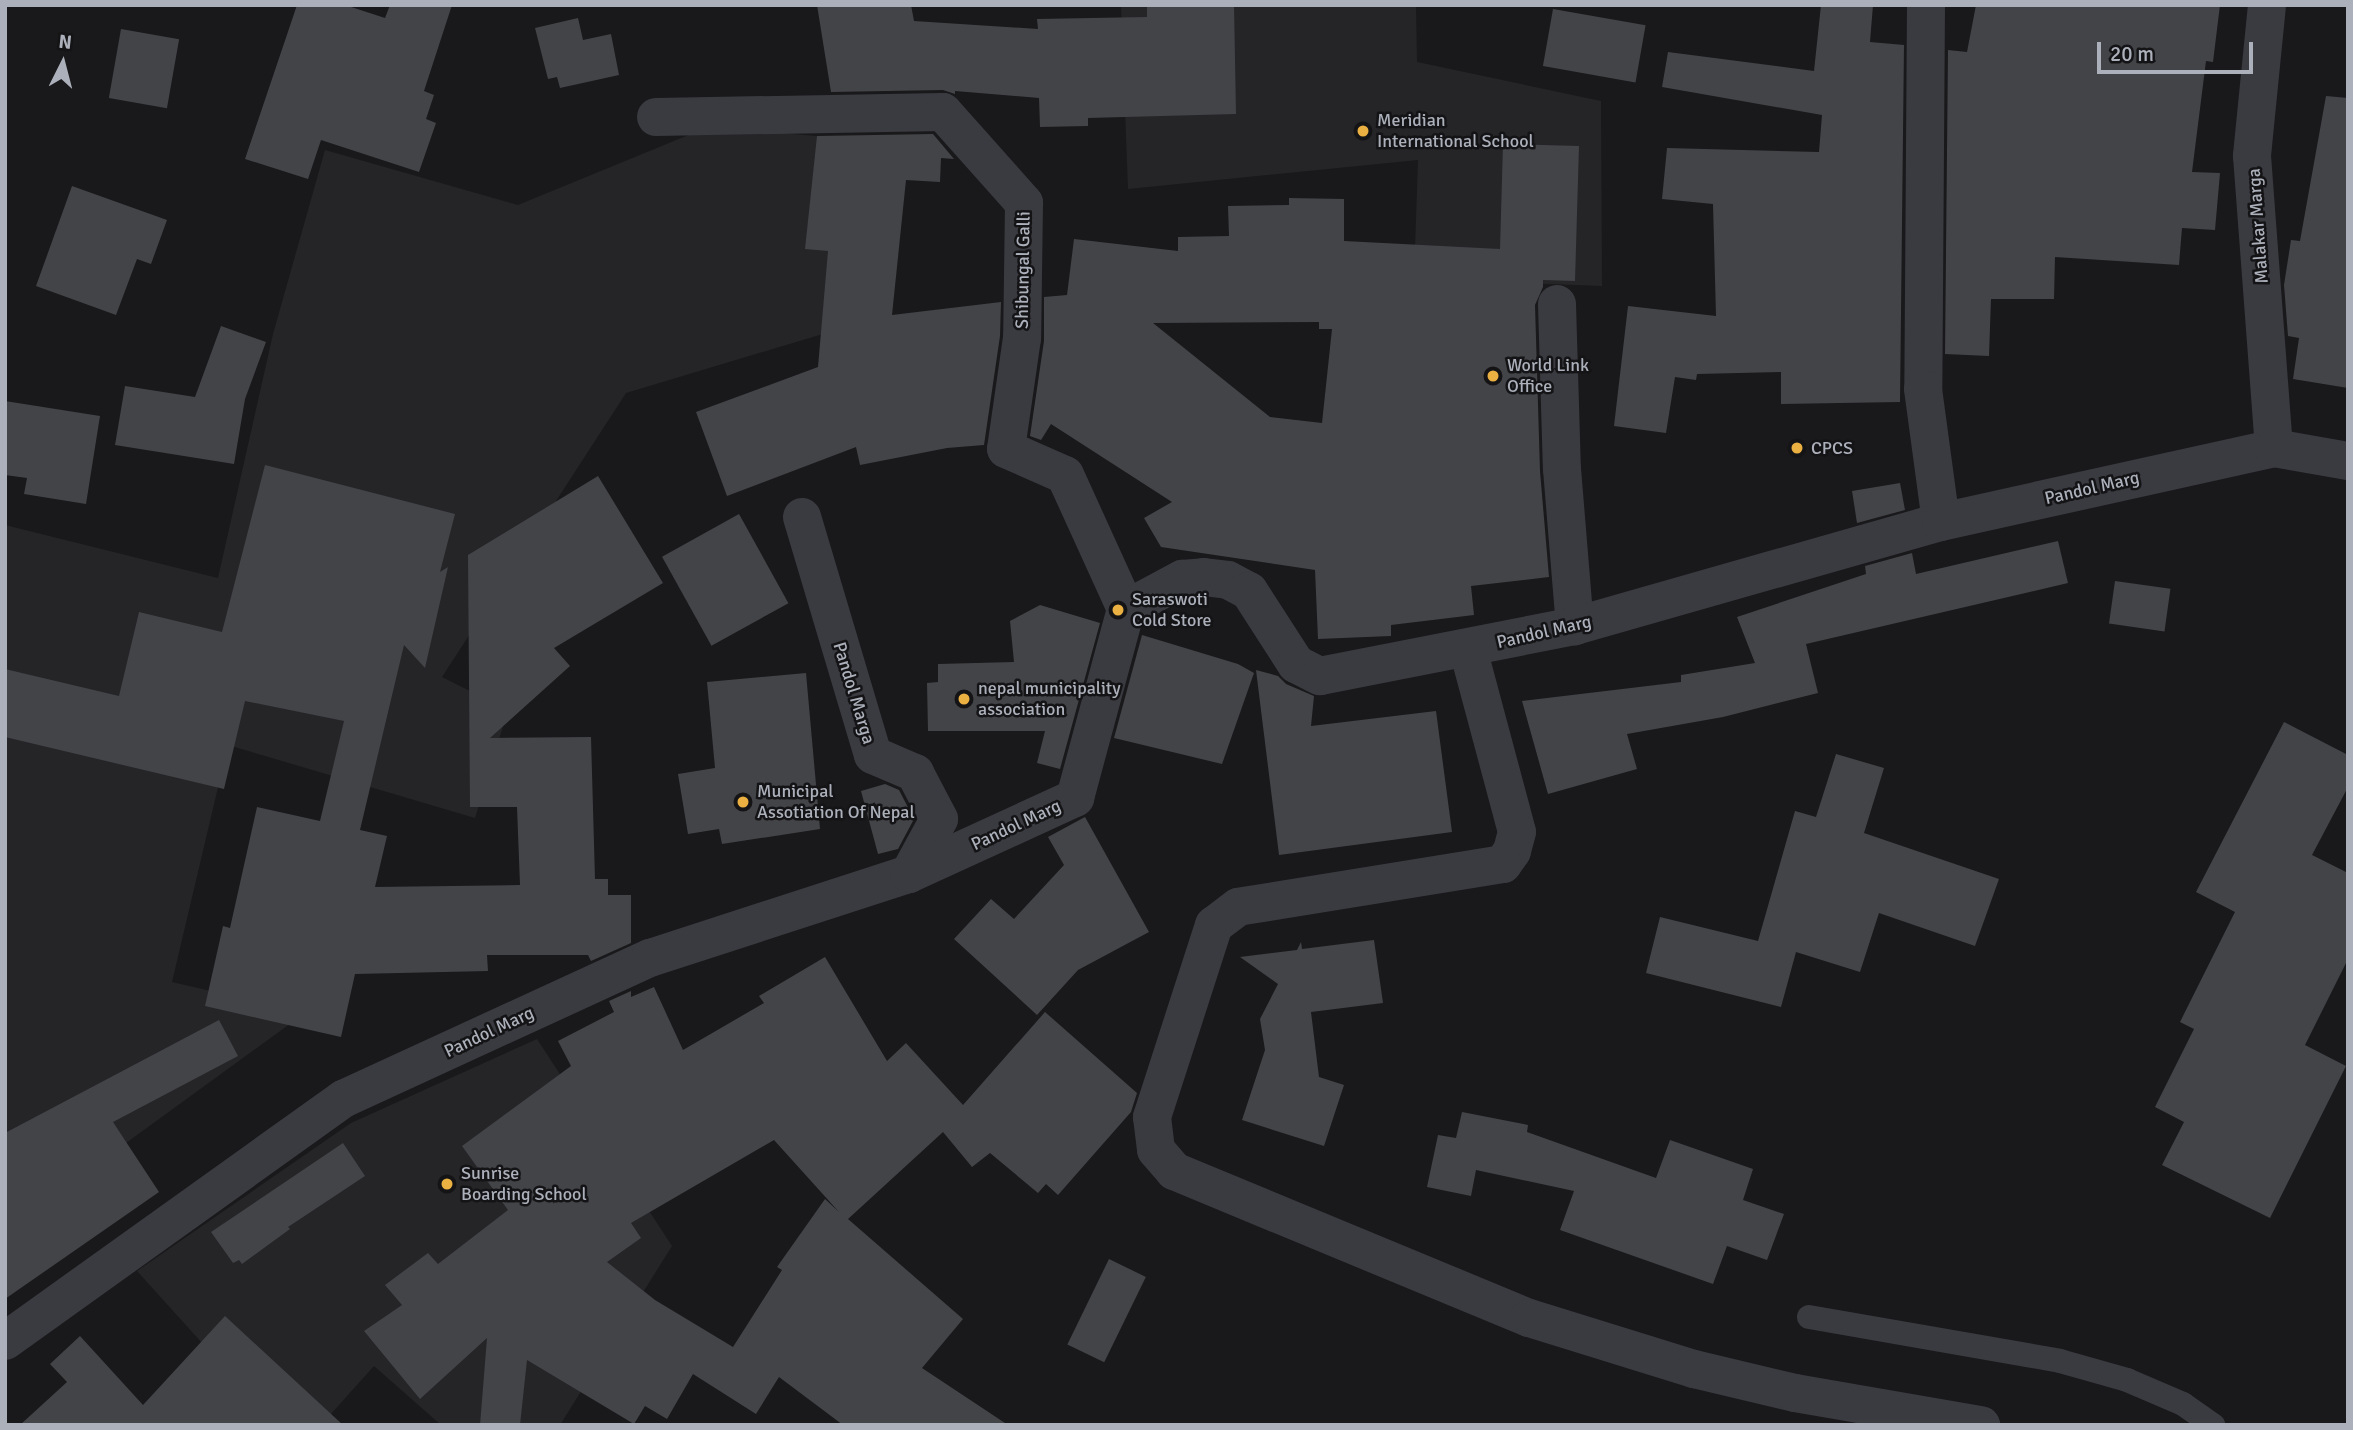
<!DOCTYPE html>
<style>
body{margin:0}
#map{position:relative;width:2353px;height:1430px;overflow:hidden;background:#19191b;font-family:Signika,sans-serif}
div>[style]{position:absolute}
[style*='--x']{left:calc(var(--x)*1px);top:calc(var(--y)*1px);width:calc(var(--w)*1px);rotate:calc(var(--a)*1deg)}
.built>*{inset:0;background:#252528}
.building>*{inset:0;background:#434448;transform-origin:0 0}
.service>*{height:24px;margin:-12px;padding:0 12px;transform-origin:12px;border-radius:12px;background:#3a3b40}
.minor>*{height:38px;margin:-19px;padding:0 19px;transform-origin:19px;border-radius:19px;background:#3a3b40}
.tertiary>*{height:38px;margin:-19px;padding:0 19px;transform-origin:19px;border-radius:19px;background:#3a3b40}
.dots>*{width:19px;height:19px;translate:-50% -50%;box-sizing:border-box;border:4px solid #141416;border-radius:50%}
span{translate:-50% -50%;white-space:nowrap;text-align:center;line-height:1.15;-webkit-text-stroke:5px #141416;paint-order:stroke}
.poi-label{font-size:18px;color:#acb0ba}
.left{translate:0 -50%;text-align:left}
.street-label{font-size:18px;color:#acb0ba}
.frame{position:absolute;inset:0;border:7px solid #acb0ba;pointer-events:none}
.north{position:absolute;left:28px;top:28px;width:70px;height:70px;-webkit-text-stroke:5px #141416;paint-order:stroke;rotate:6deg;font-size:19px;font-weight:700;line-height:28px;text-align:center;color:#acb0ba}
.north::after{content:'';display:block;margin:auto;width:24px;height:32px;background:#acb0ba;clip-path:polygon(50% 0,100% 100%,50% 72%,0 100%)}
.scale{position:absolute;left:2097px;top:42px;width:156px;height:32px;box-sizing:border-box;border:4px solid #acb0ba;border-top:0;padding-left:9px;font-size:21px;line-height:24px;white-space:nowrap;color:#acb0ba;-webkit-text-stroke:5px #141416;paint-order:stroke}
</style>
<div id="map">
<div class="built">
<div style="clip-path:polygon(1121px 5px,1416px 5px,1417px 62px,1601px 101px,1602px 286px,1414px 279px,1418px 160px,1128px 189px)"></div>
<div style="clip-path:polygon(708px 127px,852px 139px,876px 318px,626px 393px,442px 677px,508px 710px,475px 818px,228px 745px,172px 982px,305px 1013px,5px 1231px,5px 525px,218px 578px,273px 334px,325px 150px,518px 205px)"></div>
<div style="clip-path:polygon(537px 1039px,672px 1246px,560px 1425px,441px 1425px,374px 1366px,321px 1425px,276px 1425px,137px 1271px,351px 1123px)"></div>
</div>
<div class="building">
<div style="clip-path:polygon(297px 5px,345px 5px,385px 18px,390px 5px,452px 5px,424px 91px,434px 95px,426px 119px,436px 123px,419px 172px,321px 140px,308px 179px,245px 159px)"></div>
<div style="clip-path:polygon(817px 5px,911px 5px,914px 21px,1038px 29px,1037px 19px,1147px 17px,1147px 5px,1234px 5px,1236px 114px,1088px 118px,1088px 126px,1040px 127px,1039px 98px,955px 91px,955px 94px,943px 90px,831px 92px)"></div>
<div style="clip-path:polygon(1821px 5px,1873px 5px,1870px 42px,1904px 45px,1900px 402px,1781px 404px,1781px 372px,1697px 374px,1696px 380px,1675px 377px,1666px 433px,1614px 426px,1628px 306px,1716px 316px,1713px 204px,1662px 199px,1667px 148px,1819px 152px,1822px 115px,1662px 87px,1668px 52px,1814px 71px)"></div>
<div style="clip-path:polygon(1976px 5px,2220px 5px,2213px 62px,2206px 61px,2192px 172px,2220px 173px,2215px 230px,2182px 228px,2179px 265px,2055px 257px,2054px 299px,1991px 299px,1989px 356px,1945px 354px,1948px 50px,1967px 52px)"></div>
<div style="left:1553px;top:9px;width:94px;height:58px;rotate:10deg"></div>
<div style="clip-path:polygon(578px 18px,583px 40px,611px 34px,619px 75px,560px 88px,557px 77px,548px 79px,535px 28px)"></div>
<div style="left:121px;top:29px;width:59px;height:70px;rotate:10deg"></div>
<div style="clip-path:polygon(2326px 96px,2348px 98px,2348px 388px,2293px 379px,2299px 338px,2288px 336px,2284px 285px,2291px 240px,2300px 241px)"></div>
<div style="clip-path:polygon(933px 134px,954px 159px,941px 158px,940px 182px,906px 180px,892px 315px,1001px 302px,1000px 336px,984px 445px,947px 448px,860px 465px,856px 447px,727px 496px,696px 412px,818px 367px,828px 251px,805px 249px,817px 136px)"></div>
<div style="clip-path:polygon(evenodd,1503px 144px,1579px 146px,1575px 281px,1543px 280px,1543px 287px,1535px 305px,1540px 471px,1549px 577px,1471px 586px,1474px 615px,1391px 625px,1391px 636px,1318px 639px,1315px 570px,1161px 547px,1144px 518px,1172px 502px,1051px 424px,1041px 440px,1030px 436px,1044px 341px,1044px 297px,1067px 295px,1074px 239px,1178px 251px,1178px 237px,1229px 236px,1228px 206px,1289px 205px,1289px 198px,1344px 199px,1344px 241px,1500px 249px,1503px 144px,1319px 322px,1319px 329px,1332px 329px,1322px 423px,1270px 417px,1153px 323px,1319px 322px)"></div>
<div style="clip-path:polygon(72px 186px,167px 220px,151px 264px,137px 259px,116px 315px,36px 286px)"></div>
<div style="clip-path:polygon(221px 326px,266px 342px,245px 399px,234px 464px,115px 445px,125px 386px,195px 397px)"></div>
<div style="clip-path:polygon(5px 401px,100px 416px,86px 504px,24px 494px,27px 478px,5px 475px)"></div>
<div style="clip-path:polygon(265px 465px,455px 514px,440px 572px,448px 567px,425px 668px,404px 645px,360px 830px,387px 836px,375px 887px,520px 885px,517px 807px,470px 807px,468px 555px,598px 476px,663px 583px,554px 648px,570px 666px,490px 738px,591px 737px,595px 879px,608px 879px,608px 895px,631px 895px,631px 943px,591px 961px,588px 955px,487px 955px,488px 971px,355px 974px,341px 1037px,205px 1006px,223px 926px,230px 928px,257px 807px,320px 821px,344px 721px,245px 701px,224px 789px,5px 737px,5px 669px,119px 696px,139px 612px,222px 632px)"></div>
<div style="clip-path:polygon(1900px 483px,1905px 510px,1857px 523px,1852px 491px)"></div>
<div style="left:739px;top:514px;width:102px;height:88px;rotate:61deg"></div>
<div style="clip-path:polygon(2058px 541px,2068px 583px,1806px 644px,1818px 693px,1723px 717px,1627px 734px,1637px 769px,1548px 794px,1522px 701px,1681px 682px,1681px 675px,1755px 663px,1737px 617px,1866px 574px,1865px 566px,1912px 553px,1916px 574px)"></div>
<div style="left:2115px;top:581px;width:56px;height:43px;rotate:8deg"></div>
<div style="clip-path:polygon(1040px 605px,1100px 623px,1060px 769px,1037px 763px,1045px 731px,928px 731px,927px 683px,938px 682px,938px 664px,1014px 662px,1010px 621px)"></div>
<div style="clip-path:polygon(1142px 635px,1238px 664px,1254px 673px,1222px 764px,1114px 738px)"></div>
<div style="clip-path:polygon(1256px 670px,1278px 676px,1286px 684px,1314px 696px,1311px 726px,1436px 711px,1452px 832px,1279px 855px)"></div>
<div style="clip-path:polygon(806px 673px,820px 829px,722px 844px,719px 829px,688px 834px,678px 774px,715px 768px,707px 682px)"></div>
<div style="clip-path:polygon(2284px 722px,2348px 755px,2348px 787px,2312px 855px,2348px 873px,2348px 959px,2305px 1045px,2346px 1066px,2270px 1218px,2162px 1165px,2184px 1122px,2155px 1107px,2194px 1029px,2180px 1022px,2235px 912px,2196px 892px)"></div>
<div style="clip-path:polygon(1836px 754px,1884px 768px,1864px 833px,1999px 879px,1975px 946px,1879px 913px,1860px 972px,1796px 952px,1781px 1007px,1646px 973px,1660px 917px,1758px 941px,1795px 811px,1816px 817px)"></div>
<div style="clip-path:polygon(885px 784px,899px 790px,914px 819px,898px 849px,878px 854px,861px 791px)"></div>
<div style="clip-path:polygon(1085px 817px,1149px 932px,1078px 970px,1037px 1015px,954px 939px,991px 899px,1014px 919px,1064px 865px,1048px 837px)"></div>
<div style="clip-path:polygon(1374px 940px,1383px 1003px,1311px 1012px,1319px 1077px,1344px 1085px,1324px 1146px,1242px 1120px,1265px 1050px,1260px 1019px,1278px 984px,1240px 957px,1297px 950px,1301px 942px,1302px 949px)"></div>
<div style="clip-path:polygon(evenodd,825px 957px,887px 1061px,906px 1043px,963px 1105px,1045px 1012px,1137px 1093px,1131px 1112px,1058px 1195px,1046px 1184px,1038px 1193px,990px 1153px,972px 1167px,943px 1132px,848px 1219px,963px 1319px,922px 1368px,1008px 1425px,843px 1425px,779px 1377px,756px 1414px,693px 1374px,667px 1419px,645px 1406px,634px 1424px,527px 1360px,520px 1425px,480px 1425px,487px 1338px,420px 1399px,364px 1331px,402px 1305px,385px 1285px,428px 1253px,438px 1264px,508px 1210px,462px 1146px,571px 1066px,558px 1041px,614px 1012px,609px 1001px,631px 991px,631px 997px,654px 987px,683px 1050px,764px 1003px,759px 996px,825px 957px,774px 1140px,839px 1212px,825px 1199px,777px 1267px,782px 1270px,733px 1347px,655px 1300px,607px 1262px,641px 1238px,631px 1223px,774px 1140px)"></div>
<div style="clip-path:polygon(219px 1020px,238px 1056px,113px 1122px,159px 1192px,5px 1299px,5px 1133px)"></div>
<div style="clip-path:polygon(1462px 1112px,1528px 1125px,1527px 1132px,1656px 1178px,1670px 1140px,1753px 1169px,1743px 1200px,1784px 1214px,1767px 1260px,1727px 1246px,1713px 1284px,1560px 1230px,1574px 1191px,1476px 1170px,1471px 1196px,1427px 1187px,1438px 1135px,1456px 1138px)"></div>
<div style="clip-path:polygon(343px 1143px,365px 1176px,288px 1227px,290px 1229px,242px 1264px,239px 1260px,233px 1263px,211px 1232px)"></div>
<div style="left:1109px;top:1259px;width:41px;height:95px;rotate:26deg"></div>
<div style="clip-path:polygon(225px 1316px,343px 1425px,20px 1425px,67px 1382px,50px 1364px,80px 1336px,143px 1405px)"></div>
</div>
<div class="service">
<div style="--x:1809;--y:1317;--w:255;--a:9.9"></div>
<div style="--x:2060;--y:1361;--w:70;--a:15.8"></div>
<div style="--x:2127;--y:1380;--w:61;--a:23.2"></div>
<div style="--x:2183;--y:1404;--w:37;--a:35"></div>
</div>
<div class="minor">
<div style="--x:1926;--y:5;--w:384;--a:90.4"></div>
<div style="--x:1923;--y:389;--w:134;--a:82.3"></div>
<div style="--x:2267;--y:5;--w:152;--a:95.7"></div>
<div style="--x:2252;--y:156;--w:293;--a:85.7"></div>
<div style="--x:656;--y:117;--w:287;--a:-1"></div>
<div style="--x:943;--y:112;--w:122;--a:48.3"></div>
<div style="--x:1024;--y:203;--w:135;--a:90.8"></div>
<div style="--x:1022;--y:338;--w:112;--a:98.2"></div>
<div style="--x:1006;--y:449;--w:64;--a:23.8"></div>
<div style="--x:1065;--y:475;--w:147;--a:65.5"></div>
<div style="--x:1557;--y:304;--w:165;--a:88.3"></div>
<div style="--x:1562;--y:469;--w:158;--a:85.3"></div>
<div style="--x:802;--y:517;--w:248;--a:73.4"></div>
<div style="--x:873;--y:755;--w:46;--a:23.2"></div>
<div style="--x:915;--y:773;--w:52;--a:62.4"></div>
<div style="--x:939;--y:819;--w:63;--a:118.6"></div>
</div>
<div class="tertiary">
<div style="--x:1468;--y:649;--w:189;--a:75"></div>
<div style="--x:1517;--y:832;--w:20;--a:105"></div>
<div style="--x:1512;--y:851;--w:16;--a:125"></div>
<div style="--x:1503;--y:864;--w:268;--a:170.8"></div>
<div style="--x:1238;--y:907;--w:30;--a:143"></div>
<div style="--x:1214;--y:925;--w:202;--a:107.9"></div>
<div style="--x:1152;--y:1117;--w:33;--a:83"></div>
<div style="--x:1156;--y:1150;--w:28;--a:49"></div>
<div style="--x:1174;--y:1171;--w:384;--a:22.5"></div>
<div style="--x:1529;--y:1318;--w:173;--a:17.2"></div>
<div style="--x:1694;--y:1369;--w:104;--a:13.4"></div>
<div style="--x:1795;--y:1393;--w:189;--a:9.8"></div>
<div style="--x:5;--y:1341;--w:416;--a:-35.6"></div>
<div style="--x:343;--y:1099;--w:338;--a:-24.7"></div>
<div style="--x:650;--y:958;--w:272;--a:-18"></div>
<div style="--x:909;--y:874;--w:183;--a:-24.6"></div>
<div style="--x:1075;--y:798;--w:196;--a:-74.9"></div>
<div style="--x:1126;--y:609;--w:64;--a:-28.2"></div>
<div style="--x:1182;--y:579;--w:22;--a:-5"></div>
<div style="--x:1204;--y:577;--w:24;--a:7"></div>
<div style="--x:1228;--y:580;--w:24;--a:28"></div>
<div style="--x:1249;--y:591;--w:87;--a:57.2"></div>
<div style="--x:1296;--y:664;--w:27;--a:27"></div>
<div style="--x:1320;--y:676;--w:260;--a:-11.1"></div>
<div style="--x:1575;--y:626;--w:380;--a:-15.9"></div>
<div style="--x:1941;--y:522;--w:341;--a:-12.5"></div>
<div style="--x:2274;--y:448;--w:75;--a:10"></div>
</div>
<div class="dots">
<div style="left:1363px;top:131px;background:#eab042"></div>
<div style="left:1493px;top:376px;background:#eab042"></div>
<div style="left:1797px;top:448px;background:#eab042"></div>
<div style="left:1118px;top:610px;background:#eab042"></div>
<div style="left:964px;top:699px;background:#eab042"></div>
<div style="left:743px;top:802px;background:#eab042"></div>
<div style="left:447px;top:1184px;background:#eab042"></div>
</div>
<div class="poi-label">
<span class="left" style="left:1377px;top:131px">Meridian<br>International School</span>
<span class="left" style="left:1507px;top:376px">World Link<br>Office</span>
<span class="left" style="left:1811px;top:448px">CPCS</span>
<span class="left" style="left:1132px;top:610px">Saraswoti<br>Cold Store</span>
<span class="left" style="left:978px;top:699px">nepal municipality<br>association</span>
<span class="left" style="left:757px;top:802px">Municipal<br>Assotiation Of Nepal</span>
<span class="left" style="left:461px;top:1184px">Sunrise<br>Boarding School</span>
</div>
<div class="street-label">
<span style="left:2258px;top:226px;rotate:-94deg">Malakar Marga</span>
<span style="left:1023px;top:270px;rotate:-89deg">Shibungal Galli</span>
<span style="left:2092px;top:488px;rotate:-13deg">Pandol Marg</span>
<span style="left:1544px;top:632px;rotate:-13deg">Pandol Marg</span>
<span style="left:854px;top:693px;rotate:73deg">Pandol Marga</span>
<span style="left:1016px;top:825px;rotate:-25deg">Pandol Marg</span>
<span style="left:489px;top:1032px;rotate:-25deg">Pandol Marg</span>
</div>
<div class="frame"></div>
<div class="north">N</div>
<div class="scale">20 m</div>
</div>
